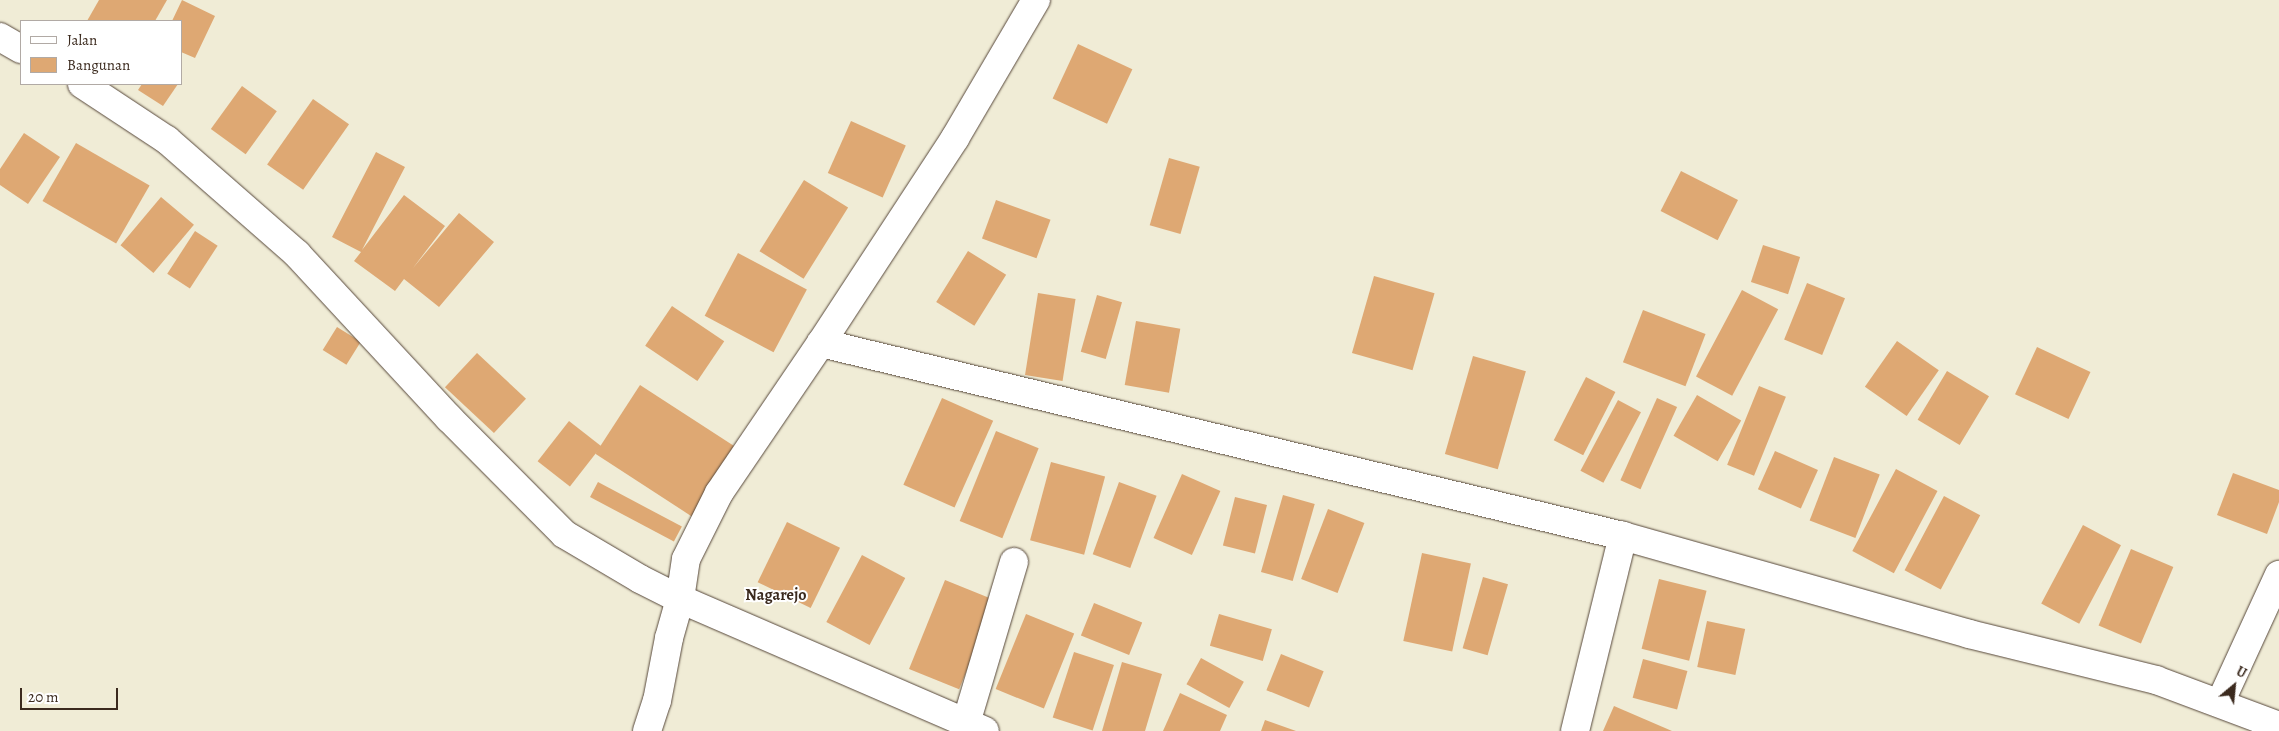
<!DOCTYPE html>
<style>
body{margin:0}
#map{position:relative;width:2279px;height:731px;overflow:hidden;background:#f0ecd6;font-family:Alegreya,serif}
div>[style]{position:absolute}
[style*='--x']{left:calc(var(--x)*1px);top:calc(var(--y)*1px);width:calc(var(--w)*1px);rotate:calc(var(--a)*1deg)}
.building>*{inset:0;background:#dea873;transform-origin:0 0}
.roads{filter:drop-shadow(0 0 1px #56473a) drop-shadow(0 0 1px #56473a)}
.street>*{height:28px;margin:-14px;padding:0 14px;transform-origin:14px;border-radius:14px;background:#fff}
.secondary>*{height:28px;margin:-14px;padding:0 14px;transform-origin:14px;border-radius:14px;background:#fff}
span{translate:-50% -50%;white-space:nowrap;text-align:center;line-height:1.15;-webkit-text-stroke:4px #fff;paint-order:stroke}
.quarter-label{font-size:16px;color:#3b2a1e;font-weight:700}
.legend{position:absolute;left:20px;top:20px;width:162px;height:65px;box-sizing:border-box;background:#fff;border:1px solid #b1aaa5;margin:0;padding:6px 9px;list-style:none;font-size:15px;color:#3b2a1e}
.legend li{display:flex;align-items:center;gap:10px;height:25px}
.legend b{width:25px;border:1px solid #b1aaa5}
.north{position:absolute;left:2209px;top:661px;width:50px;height:50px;-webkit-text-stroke:4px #fff;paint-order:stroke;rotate:28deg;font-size:14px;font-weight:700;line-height:20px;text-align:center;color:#3b2a1e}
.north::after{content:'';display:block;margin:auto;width:18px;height:22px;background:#3b2a1e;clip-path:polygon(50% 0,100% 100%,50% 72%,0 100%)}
.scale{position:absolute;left:20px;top:688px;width:98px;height:22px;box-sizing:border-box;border:2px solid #3b2a1e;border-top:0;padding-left:6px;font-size:15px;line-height:18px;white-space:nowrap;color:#3b2a1e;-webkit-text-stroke:4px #fff;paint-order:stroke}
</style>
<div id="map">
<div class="building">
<div style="clip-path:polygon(99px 0,167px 0,155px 21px,87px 21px)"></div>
<div style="clip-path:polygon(182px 0,215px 16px,195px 58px,181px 52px,181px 21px,172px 21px)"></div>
<div style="left:1078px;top:44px;width:60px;height:60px;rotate:25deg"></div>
<div style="clip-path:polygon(142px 84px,178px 84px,163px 106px,138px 90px)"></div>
<div style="left:242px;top:86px;width:43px;height:53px;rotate:36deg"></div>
<div style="left:313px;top:99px;width:44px;height:80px;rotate:35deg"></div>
<div style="left:851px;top:121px;width:60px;height:57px;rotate:24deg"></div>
<div style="clip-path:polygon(24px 133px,60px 157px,28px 204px,0 185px,0 169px)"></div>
<div style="left:76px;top:143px;width:85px;height:67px;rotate:30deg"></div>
<div style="clip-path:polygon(376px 152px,405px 167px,362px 250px,404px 195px,445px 226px,413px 268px,459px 213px,494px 242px,439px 307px,404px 279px,395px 291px,354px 261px,361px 252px,332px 237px)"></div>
<div style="left:1169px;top:158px;width:32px;height:70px;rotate:16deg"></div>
<div style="left:1681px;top:171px;width:64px;height:45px;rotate:27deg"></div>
<div style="left:804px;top:180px;width:52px;height:84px;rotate:32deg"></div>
<div style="left:161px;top:197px;width:43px;height:63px;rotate:40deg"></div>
<div style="left:996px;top:200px;width:58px;height:41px;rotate:20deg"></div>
<div style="left:195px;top:231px;width:27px;height:51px;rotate:33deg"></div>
<div style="left:1763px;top:245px;width:39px;height:39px;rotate:18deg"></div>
<div style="left:968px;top:251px;width:45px;height:60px;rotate:32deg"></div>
<div style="left:738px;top:253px;width:78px;height:71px;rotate:28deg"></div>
<div style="left:1374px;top:276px;width:63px;height:80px;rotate:16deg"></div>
<div style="left:1807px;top:283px;width:41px;height:61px;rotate:22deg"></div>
<div style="left:1742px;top:290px;width:41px;height:98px;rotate:28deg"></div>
<div style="left:1038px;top:293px;width:38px;height:83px;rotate:9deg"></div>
<div style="left:1097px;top:295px;width:26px;height:59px;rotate:16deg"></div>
<div style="left:672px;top:306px;width:63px;height:48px;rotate:34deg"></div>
<div style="left:1643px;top:310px;width:67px;height:56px;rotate:21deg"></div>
<div style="left:1136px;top:321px;width:45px;height:65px;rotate:10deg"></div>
<div style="left:337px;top:327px;width:28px;height:27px;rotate:32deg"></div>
<div style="left:1897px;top:341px;width:51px;height:56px;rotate:35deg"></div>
<div style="left:2037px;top:347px;width:59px;height:52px;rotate:25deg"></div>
<div style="left:477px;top:353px;width:67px;height:47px;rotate:43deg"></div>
<div style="left:1473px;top:356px;width:55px;height:102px;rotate:16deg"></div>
<div style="left:1947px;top:371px;width:49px;height:57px;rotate:31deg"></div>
<div style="left:1586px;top:377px;width:33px;height:71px;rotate:27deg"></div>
<div style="left:640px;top:385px;width:120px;height:82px;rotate:33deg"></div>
<div style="left:1759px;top:386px;width:29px;height:85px;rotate:22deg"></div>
<div style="left:1697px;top:395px;width:51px;height:47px;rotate:30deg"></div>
<div style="left:942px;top:398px;width:56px;height:95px;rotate:24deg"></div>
<div style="left:1657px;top:398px;width:22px;height:90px;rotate:24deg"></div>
<div style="left:1618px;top:400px;width:26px;height:80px;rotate:28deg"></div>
<div style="left:569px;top:421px;width:41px;height:51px;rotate:38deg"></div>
<div style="left:996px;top:431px;width:46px;height:97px;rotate:22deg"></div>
<div style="left:1775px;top:451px;width:47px;height:42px;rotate:24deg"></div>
<div style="left:1834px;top:457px;width:49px;height:68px;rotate:21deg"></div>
<div style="left:1051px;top:462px;width:56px;height:81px;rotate:15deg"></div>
<div style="left:1896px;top:469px;width:47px;height:93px;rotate:28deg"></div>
<div style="clip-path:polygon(2233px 473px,2279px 490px,2279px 502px,2267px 534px,2217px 515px)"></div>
<div style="left:1182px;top:474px;width:42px;height:70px;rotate:24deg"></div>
<div style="left:598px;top:482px;width:95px;height:17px;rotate:28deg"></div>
<div style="left:1119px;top:482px;width:40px;height:77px;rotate:20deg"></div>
<div style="left:1283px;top:495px;width:33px;height:80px;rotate:16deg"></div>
<div style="left:1944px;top:496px;width:41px;height:84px;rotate:28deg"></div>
<div style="left:1235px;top:497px;width:33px;height:50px;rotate:14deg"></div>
<div style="left:1328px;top:509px;width:39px;height:75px;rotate:21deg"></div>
<div style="left:787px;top:522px;width:59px;height:67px;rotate:26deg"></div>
<div style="left:2083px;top:525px;width:43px;height:89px;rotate:28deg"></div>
<div style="left:2131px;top:549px;width:46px;height:83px;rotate:23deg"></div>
<div style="left:1422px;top:553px;width:50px;height:90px;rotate:12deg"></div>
<div style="left:862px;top:555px;width:49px;height:76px;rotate:28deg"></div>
<div style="left:1483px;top:577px;width:26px;height:74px;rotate:16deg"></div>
<div style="left:1659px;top:579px;width:49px;height:72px;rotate:14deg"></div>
<div style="left:945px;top:580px;width:54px;height:96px;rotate:22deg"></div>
<div style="left:1094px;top:603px;width:52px;height:35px;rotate:22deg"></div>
<div style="left:1026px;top:614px;width:52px;height:81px;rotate:22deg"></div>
<div style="left:1219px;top:614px;width:55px;height:33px;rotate:16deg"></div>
<div style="left:1707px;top:621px;width:39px;height:47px;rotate:12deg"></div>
<div style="left:1074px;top:652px;width:42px;height:69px;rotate:18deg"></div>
<div style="left:1281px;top:654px;width:46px;height:39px;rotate:22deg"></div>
<div style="left:1201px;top:658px;width:49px;height:30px;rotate:29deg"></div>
<div style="left:1643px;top:659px;width:46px;height:40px;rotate:15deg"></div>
<div style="clip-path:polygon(1122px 662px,1162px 674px,1145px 731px,1102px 731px)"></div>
<div style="clip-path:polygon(1180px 693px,1227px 715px,1220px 731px,1163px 731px)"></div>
<div style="clip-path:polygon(1614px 706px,1672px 731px,1603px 731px)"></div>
<div style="clip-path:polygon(1265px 720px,1296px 731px,1261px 731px)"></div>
</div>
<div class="roads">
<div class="street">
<div style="--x:821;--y:343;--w:825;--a:13.53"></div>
<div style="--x:1623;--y:536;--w:360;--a:15.8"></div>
<div style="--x:1969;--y:634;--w:193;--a:13.8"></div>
<div style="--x:2156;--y:680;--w:131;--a:20.5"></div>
<div style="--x:2220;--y:703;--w:141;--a:-65.3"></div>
<div style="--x:966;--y:723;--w:168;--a:-73.4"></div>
<div style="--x:647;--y:731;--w:32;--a:-72"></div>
<div style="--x:657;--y:701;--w:64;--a:-79.2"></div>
<div style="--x:669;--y:638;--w:41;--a:-74.2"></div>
<div style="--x:680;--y:599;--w:40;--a:-81.5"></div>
<div style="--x:686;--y:559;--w:74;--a:-63.4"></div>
<div style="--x:719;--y:493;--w:181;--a:-55.8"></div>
<div style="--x:821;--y:343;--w:245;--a:-56.8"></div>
<div style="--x:955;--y:138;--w:160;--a:-59.6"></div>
<div style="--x:1575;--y:731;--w:201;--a:-76.2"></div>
</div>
<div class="secondary">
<div style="--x:0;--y:37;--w:24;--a:30"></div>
<div style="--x:82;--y:84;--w:102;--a:33.4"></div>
<div style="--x:167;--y:140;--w:173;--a:41.2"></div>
<div style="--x:297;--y:254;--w:224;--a:47.2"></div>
<div style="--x:449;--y:418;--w:163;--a:45.2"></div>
<div style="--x:564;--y:534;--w:88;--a:30.6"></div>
<div style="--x:640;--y:579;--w:45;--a:26.6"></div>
<div style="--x:680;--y:599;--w:332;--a:23.4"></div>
</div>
</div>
<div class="quarter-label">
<span style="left:776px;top:595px">Nagarejo</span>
</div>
<ul class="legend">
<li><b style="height:6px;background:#fff"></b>Jalan</li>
<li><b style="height:14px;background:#dea873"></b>Bangunan</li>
</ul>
<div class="north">U</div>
<div class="scale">20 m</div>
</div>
